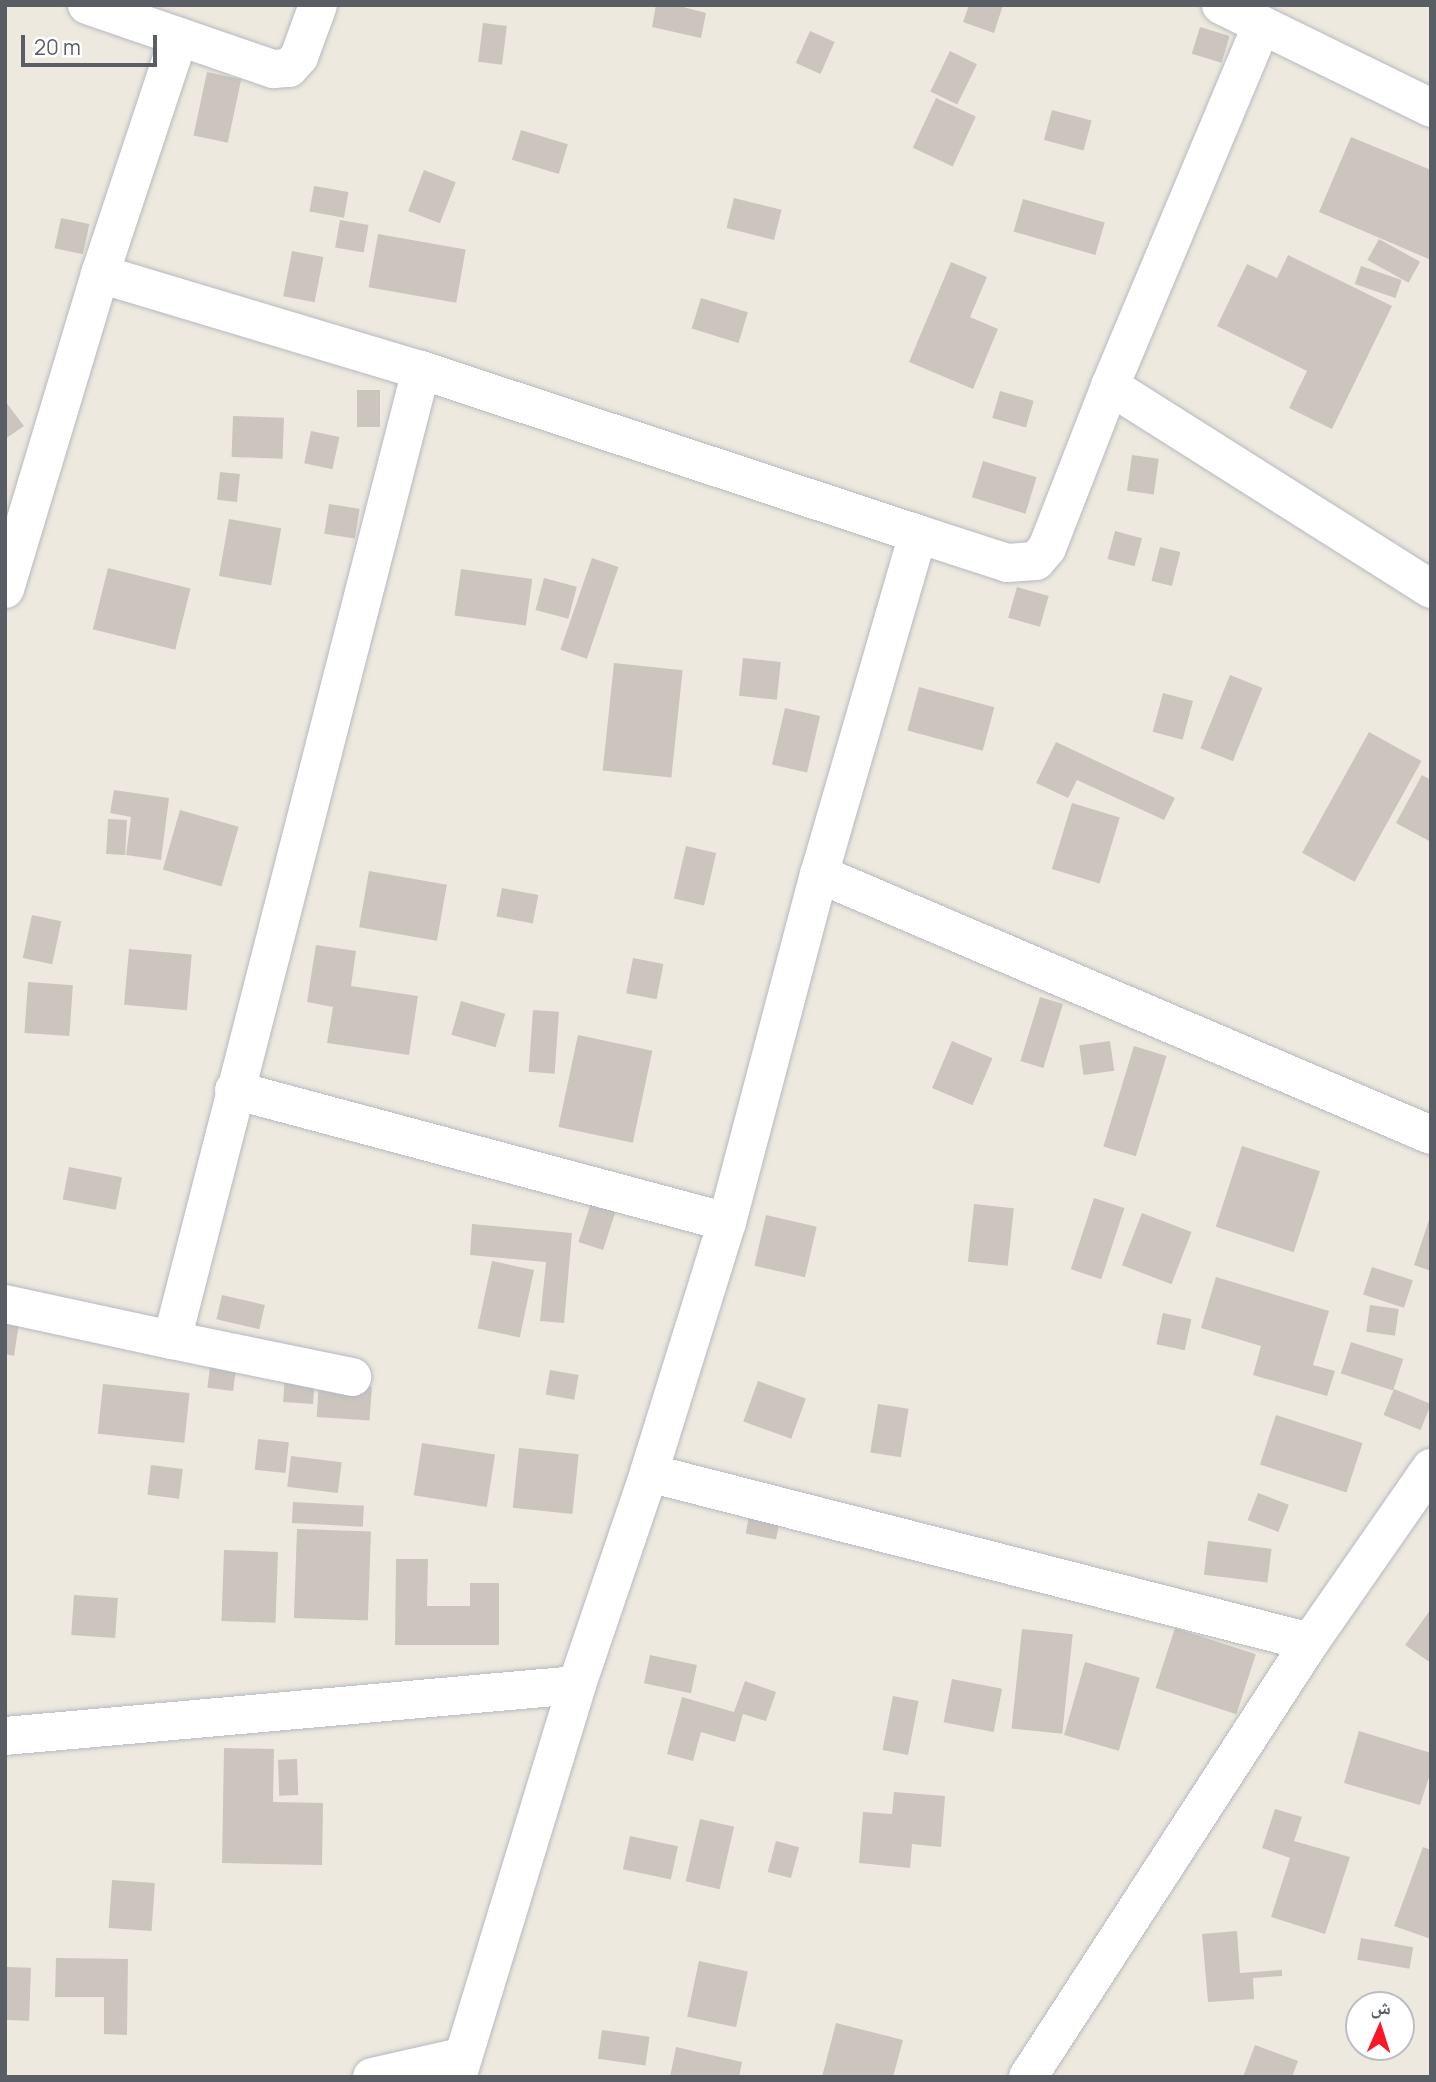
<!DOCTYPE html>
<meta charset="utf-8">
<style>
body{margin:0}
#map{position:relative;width:1436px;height:2082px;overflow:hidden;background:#eee9df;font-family:Manrope,"Noto Naskh Arabic",sans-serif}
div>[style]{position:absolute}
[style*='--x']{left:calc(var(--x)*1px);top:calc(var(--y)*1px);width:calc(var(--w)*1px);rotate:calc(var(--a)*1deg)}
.building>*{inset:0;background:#cbc5be;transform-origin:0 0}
.roads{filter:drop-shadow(0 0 2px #b5babe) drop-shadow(0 0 2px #b5babe)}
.minor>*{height:38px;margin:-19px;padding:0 19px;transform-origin:19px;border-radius:19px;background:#fff}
span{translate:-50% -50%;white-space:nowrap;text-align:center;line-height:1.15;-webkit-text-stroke:6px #fff;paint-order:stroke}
.frame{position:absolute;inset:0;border:7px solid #585e63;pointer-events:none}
.north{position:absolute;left:1345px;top:1991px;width:70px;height:70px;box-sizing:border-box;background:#fff;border:2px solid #bcbfc1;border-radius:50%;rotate:3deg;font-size:19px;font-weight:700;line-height:28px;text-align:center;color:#585e63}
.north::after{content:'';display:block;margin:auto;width:24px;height:32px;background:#fc1726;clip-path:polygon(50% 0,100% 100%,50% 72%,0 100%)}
.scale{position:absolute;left:21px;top:35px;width:136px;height:32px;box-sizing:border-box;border:4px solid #585e63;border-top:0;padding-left:9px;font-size:21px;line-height:24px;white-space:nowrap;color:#585e63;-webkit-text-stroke:5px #fff;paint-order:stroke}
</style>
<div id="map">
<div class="building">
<div style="clip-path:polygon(656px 5px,676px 5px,706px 13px,701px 38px,652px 27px)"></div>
<div style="clip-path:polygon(969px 5px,1003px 5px,994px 33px,963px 22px)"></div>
<div style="left:483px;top:23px;width:24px;height:39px;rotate:7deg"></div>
<div style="left:1200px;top:27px;width:31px;height:28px;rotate:17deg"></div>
<div style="left:810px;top:31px;width:27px;height:35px;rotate:24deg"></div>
<div style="left:950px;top:51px;width:30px;height:45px;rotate:26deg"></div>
<div style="left:207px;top:72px;width:35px;height:65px;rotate:12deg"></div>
<div style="left:936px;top:98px;width:44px;height:55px;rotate:25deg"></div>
<div style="left:1052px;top:110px;width:41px;height:31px;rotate:15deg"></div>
<div style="left:521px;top:130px;width:49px;height:31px;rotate:17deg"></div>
<div style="clip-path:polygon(1351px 137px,1431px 170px,1431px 260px,1319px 212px)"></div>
<div style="left:424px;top:170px;width:34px;height:44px;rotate:21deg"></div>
<div style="left:314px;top:186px;width:35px;height:26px;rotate:10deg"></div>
<div style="left:734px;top:198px;width:49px;height:31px;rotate:14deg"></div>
<div style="left:1023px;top:199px;width:85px;height:34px;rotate:16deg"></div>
<div style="left:61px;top:218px;width:29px;height:31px;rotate:12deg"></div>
<div style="left:340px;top:220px;width:29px;height:28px;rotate:10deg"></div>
<div style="left:378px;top:234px;width:89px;height:54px;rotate:10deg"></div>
<div style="left:1379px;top:239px;width:47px;height:24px;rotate:29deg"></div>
<div style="left:292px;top:251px;width:32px;height:46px;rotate:11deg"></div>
<div style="clip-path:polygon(1288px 255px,1392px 306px,1332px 429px,1289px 408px,1307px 371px,1217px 326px,1247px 264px,1277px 278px)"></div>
<div style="clip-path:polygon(951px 262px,987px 277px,970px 317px,998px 329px,973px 389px,909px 362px)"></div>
<div style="left:1361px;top:266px;width:43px;height:19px;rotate:19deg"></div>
<div style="left:701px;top:298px;width:49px;height:32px;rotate:17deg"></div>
<div style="left:357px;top:390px;width:23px;height:37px"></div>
<div style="left:1000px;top:391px;width:35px;height:28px;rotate:16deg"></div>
<div style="clip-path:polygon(5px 401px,24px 426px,5px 439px)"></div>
<div style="left:233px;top:416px;width:51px;height:41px;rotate:2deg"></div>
<div style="left:311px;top:431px;width:29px;height:33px;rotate:12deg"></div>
<div style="left:1132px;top:455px;width:27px;height:36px;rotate:8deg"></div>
<div style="left:983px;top:461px;width:56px;height:38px;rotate:17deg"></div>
<div style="left:220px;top:472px;width:20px;height:28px;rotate:6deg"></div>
<div style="left:329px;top:504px;width:31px;height:30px;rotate:9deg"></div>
<div style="left:229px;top:519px;width:53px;height:58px;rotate:10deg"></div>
<div style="left:1115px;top:531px;width:28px;height:29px;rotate:15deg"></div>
<div style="left:1160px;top:547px;width:21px;height:35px;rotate:14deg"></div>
<div style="left:592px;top:558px;width:28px;height:97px;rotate:19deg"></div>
<div style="left:108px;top:568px;width:85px;height:63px;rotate:14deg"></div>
<div style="left:461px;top:569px;width:72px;height:47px;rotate:8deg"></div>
<div style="left:544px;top:578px;width:34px;height:33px;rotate:15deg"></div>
<div style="left:1017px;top:587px;width:33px;height:32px;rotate:16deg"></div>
<div style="left:743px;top:658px;width:38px;height:38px;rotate:6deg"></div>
<div style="left:614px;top:663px;width:69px;height:108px;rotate:6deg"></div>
<div style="left:1230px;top:675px;width:35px;height:79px;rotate:22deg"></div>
<div style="left:919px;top:687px;width:78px;height:45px;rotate:15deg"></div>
<div style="left:1163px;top:693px;width:31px;height:40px;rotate:15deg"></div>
<div style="left:785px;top:708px;width:36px;height:58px;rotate:13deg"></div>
<div style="left:1369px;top:732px;width:60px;height:138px;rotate:29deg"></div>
<div style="clip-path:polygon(1056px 742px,1175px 798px,1164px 820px,1077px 780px,1068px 798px,1036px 783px)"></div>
<div style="clip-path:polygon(1422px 775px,1431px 780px,1431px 842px,1396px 823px)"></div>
<div style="clip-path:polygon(114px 790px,169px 798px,161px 860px,126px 855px,131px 817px,110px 813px)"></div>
<div style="left:1072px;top:803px;width:50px;height:69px;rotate:17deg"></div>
<div style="left:180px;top:810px;width:61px;height:62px;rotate:16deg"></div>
<div style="left:108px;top:819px;width:19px;height:35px;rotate:3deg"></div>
<div style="left:686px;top:846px;width:31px;height:54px;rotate:13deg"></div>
<div style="left:369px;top:871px;width:79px;height:57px;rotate:10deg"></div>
<div style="left:502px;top:888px;width:37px;height:29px;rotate:11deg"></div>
<div style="left:32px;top:915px;width:30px;height:44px;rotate:12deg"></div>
<div style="clip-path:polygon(316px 945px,356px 951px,351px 986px,418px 996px,409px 1055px,327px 1043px,333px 1007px,307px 1002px)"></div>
<div style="left:129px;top:949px;width:63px;height:56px;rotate:5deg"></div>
<div style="left:633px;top:958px;width:31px;height:36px;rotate:11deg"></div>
<div style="left:28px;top:982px;width:45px;height:51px;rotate:4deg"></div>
<div style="left:1040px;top:997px;width:24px;height:67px;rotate:17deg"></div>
<div style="left:461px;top:1001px;width:46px;height:35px;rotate:16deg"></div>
<div style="left:533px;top:1010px;width:26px;height:62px;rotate:4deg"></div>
<div style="left:578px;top:1035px;width:76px;height:94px;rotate:12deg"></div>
<div style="left:952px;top:1041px;width:44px;height:51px;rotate:23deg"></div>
<div style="left:1110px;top:1041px;width:30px;height:31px;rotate:82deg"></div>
<div style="left:1134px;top:1046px;width:34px;height:105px;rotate:17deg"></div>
<div style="left:1242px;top:1146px;width:82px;height:85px;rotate:18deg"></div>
<div style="left:69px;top:1167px;width:54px;height:33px;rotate:11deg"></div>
<div style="left:1094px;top:1198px;width:32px;height:75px;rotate:18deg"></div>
<div style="left:591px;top:1203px;width:26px;height:41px;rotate:18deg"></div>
<div style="left:974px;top:1204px;width:40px;height:58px;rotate:6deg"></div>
<div style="left:1142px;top:1213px;width:53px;height:56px;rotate:21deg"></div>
<div style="left:766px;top:1215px;width:52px;height:52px;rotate:13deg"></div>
<div style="clip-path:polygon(1430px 1217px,1431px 1217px,1431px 1271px,1414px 1265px)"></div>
<div style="clip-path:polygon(472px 1224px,572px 1233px,564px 1323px,540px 1321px,546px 1262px,470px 1255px)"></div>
<div style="left:492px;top:1261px;width:43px;height:69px;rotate:12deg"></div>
<div style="left:1372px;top:1267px;width:43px;height:29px;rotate:18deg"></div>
<div style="clip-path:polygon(1216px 1277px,1329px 1311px,1313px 1365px,1335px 1371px,1327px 1396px,1253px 1375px,1261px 1346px,1201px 1328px)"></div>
<div style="left:222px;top:1295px;width:44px;height:25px;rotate:13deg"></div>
<div style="left:1370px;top:1305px;width:29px;height:27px;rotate:8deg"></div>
<div style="left:1163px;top:1313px;width:29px;height:32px;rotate:12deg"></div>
<div style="clip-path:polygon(5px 1320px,19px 1323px,14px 1356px,5px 1354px)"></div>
<div style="left:1351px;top:1342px;width:55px;height:33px;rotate:18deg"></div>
<div style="left:211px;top:1358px;width:26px;height:30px;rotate:7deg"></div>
<div style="left:550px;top:1370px;width:29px;height:25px;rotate:10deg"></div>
<div style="left:285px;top:1375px;width:30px;height:27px;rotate:4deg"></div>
<div style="left:758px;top:1381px;width:51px;height:43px;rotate:20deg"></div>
<div style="left:319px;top:1383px;width:53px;height:34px;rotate:4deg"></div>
<div style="left:103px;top:1384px;width:87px;height:50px;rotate:6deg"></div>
<div style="left:1394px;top:1389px;width:40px;height:28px;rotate:22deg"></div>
<div style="left:878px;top:1404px;width:31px;height:49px;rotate:9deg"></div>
<div style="left:1276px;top:1415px;width:91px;height:52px;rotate:18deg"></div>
<div style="left:258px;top:1439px;width:31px;height:31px;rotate:6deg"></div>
<div style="left:422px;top:1443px;width:74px;height:53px;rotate:9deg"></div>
<div style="left:519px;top:1448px;width:60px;height:60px;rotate:6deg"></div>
<div style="left:291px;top:1456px;width:51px;height:31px;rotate:7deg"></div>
<div style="left:151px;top:1465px;width:32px;height:30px;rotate:7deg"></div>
<div style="left:1258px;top:1493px;width:33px;height:29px;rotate:21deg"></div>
<div style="left:293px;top:1502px;width:71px;height:21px;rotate:3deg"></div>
<div style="left:750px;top:1511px;width:31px;height:23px;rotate:11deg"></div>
<div style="left:297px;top:1529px;width:74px;height:89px;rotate:2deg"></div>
<div style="left:1208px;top:1541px;width:64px;height:34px;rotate:7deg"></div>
<div style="left:224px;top:1550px;width:54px;height:71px;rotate:2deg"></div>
<div style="clip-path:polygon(396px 1559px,428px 1559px,427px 1606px,470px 1606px,470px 1583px,499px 1583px,499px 1645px,395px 1645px)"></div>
<div style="left:74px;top:1595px;width:44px;height:40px;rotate:4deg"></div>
<div style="clip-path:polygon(1431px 1609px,1431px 1663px,1405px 1645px)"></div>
<div style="left:1175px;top:1628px;width:85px;height:63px;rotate:18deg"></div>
<div style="left:1022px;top:1629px;width:51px;height:100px;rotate:6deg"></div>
<div style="left:650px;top:1655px;width:48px;height:29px;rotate:12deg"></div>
<div style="left:1085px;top:1662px;width:57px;height:76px;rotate:16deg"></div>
<div style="left:952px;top:1679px;width:51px;height:44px;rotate:11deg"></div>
<div style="clip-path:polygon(745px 1681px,776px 1692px,766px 1721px,743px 1714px,735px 1742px,701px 1732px,693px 1761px,667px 1754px,682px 1697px,734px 1712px)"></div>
<div style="left:893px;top:1696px;width:26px;height:55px;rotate:11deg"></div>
<div style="clip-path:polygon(1359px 1731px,1431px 1753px,1431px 1771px,1420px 1805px,1344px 1783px)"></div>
<div style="clip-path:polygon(224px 1748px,274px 1749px,273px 1802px,323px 1803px,322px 1865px,222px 1863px)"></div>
<div style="left:297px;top:1759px;width:36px;height:19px;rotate:88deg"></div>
<div style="clip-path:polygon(894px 1792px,945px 1796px,941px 1847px,912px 1844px,910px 1868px,859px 1863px,863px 1812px,892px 1814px)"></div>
<div style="clip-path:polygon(1275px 1809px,1302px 1817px,1294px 1841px,1350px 1857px,1325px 1934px,1271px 1917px,1290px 1858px,1262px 1848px)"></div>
<div style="left:700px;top:1819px;width:35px;height:64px;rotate:13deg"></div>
<div style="left:630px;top:1836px;width:49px;height:34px;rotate:12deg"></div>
<div style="left:776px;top:1841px;width:24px;height:32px;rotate:15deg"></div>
<div style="clip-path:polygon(1423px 1847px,1431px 1850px,1431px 1939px,1394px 1926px)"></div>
<div style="left:112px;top:1880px;width:43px;height:48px;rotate:4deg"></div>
<div style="clip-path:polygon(1237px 1931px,1240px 1973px,1282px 1970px,1282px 1976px,1253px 1978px,1254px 1999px,1208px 2002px,1202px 1934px)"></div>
<div style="left:1361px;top:1938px;width:53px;height:22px;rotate:10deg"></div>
<div style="clip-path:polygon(56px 1958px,128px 1959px,127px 2035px,104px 2034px,104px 1997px,55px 1997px)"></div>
<div style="left:699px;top:1961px;width:50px;height:57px;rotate:12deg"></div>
<div style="left:7px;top:1967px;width:24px;height:53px;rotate:2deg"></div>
<div style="clip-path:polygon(836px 2023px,903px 2040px,893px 2077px,822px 2077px)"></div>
<div style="left:602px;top:2030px;width:48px;height:29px;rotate:8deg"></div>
<div style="clip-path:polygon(1255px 2045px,1298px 2061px,1292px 2077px,1243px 2077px)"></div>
<div style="clip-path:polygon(676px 2047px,742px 2062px,739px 2077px,670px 2077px)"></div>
</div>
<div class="roads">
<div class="minor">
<div style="--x:87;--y:5;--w:197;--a:19"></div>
<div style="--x:273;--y:69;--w:16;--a:-4"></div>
<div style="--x:289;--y:68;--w:15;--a:-48"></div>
<div style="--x:299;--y:57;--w:55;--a:-69.9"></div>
<div style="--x:1221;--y:5;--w:234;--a:26.1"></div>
<div style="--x:100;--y:274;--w:335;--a:16.7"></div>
<div style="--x:421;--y:370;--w:523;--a:18.26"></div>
<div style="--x:918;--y:534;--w:354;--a:106.2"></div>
<div style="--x:819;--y:874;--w:360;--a:104.8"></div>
<div style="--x:727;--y:1222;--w:263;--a:107.3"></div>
<div style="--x:649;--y:1473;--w:224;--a:108.8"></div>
<div style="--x:577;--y:1685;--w:410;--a:107"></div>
<div style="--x:1110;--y:386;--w:380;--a:32.3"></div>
<div style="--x:918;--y:534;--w:94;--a:18"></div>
<div style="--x:1007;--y:563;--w:29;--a:-4"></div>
<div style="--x:1036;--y:561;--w:17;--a:-50"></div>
<div style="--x:1047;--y:548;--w:174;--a:-68.7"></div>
<div style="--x:1110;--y:386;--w:390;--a:-67.2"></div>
<div style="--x:5;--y:589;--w:329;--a:-73.2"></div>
<div style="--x:100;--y:274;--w:250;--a:-71.6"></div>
<div style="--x:819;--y:874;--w:665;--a:23.1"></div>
<div style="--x:234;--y:1090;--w:510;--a:14.99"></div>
<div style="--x:5;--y:1304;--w:171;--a:12.2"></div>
<div style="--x:172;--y:1340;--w:1001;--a:-75.6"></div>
<div style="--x:172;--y:1340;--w:184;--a:11.6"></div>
<div style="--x:649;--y:1473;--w:682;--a:14.34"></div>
<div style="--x:5;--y:1736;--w:574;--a:-5.1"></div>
<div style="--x:372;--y:2077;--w:91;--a:-12.7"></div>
<div style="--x:1028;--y:2077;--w:518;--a:-57.05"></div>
<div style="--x:1310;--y:1642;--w:212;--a:-55.2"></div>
</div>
</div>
<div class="frame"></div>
<div class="north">ش</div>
<div class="scale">20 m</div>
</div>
